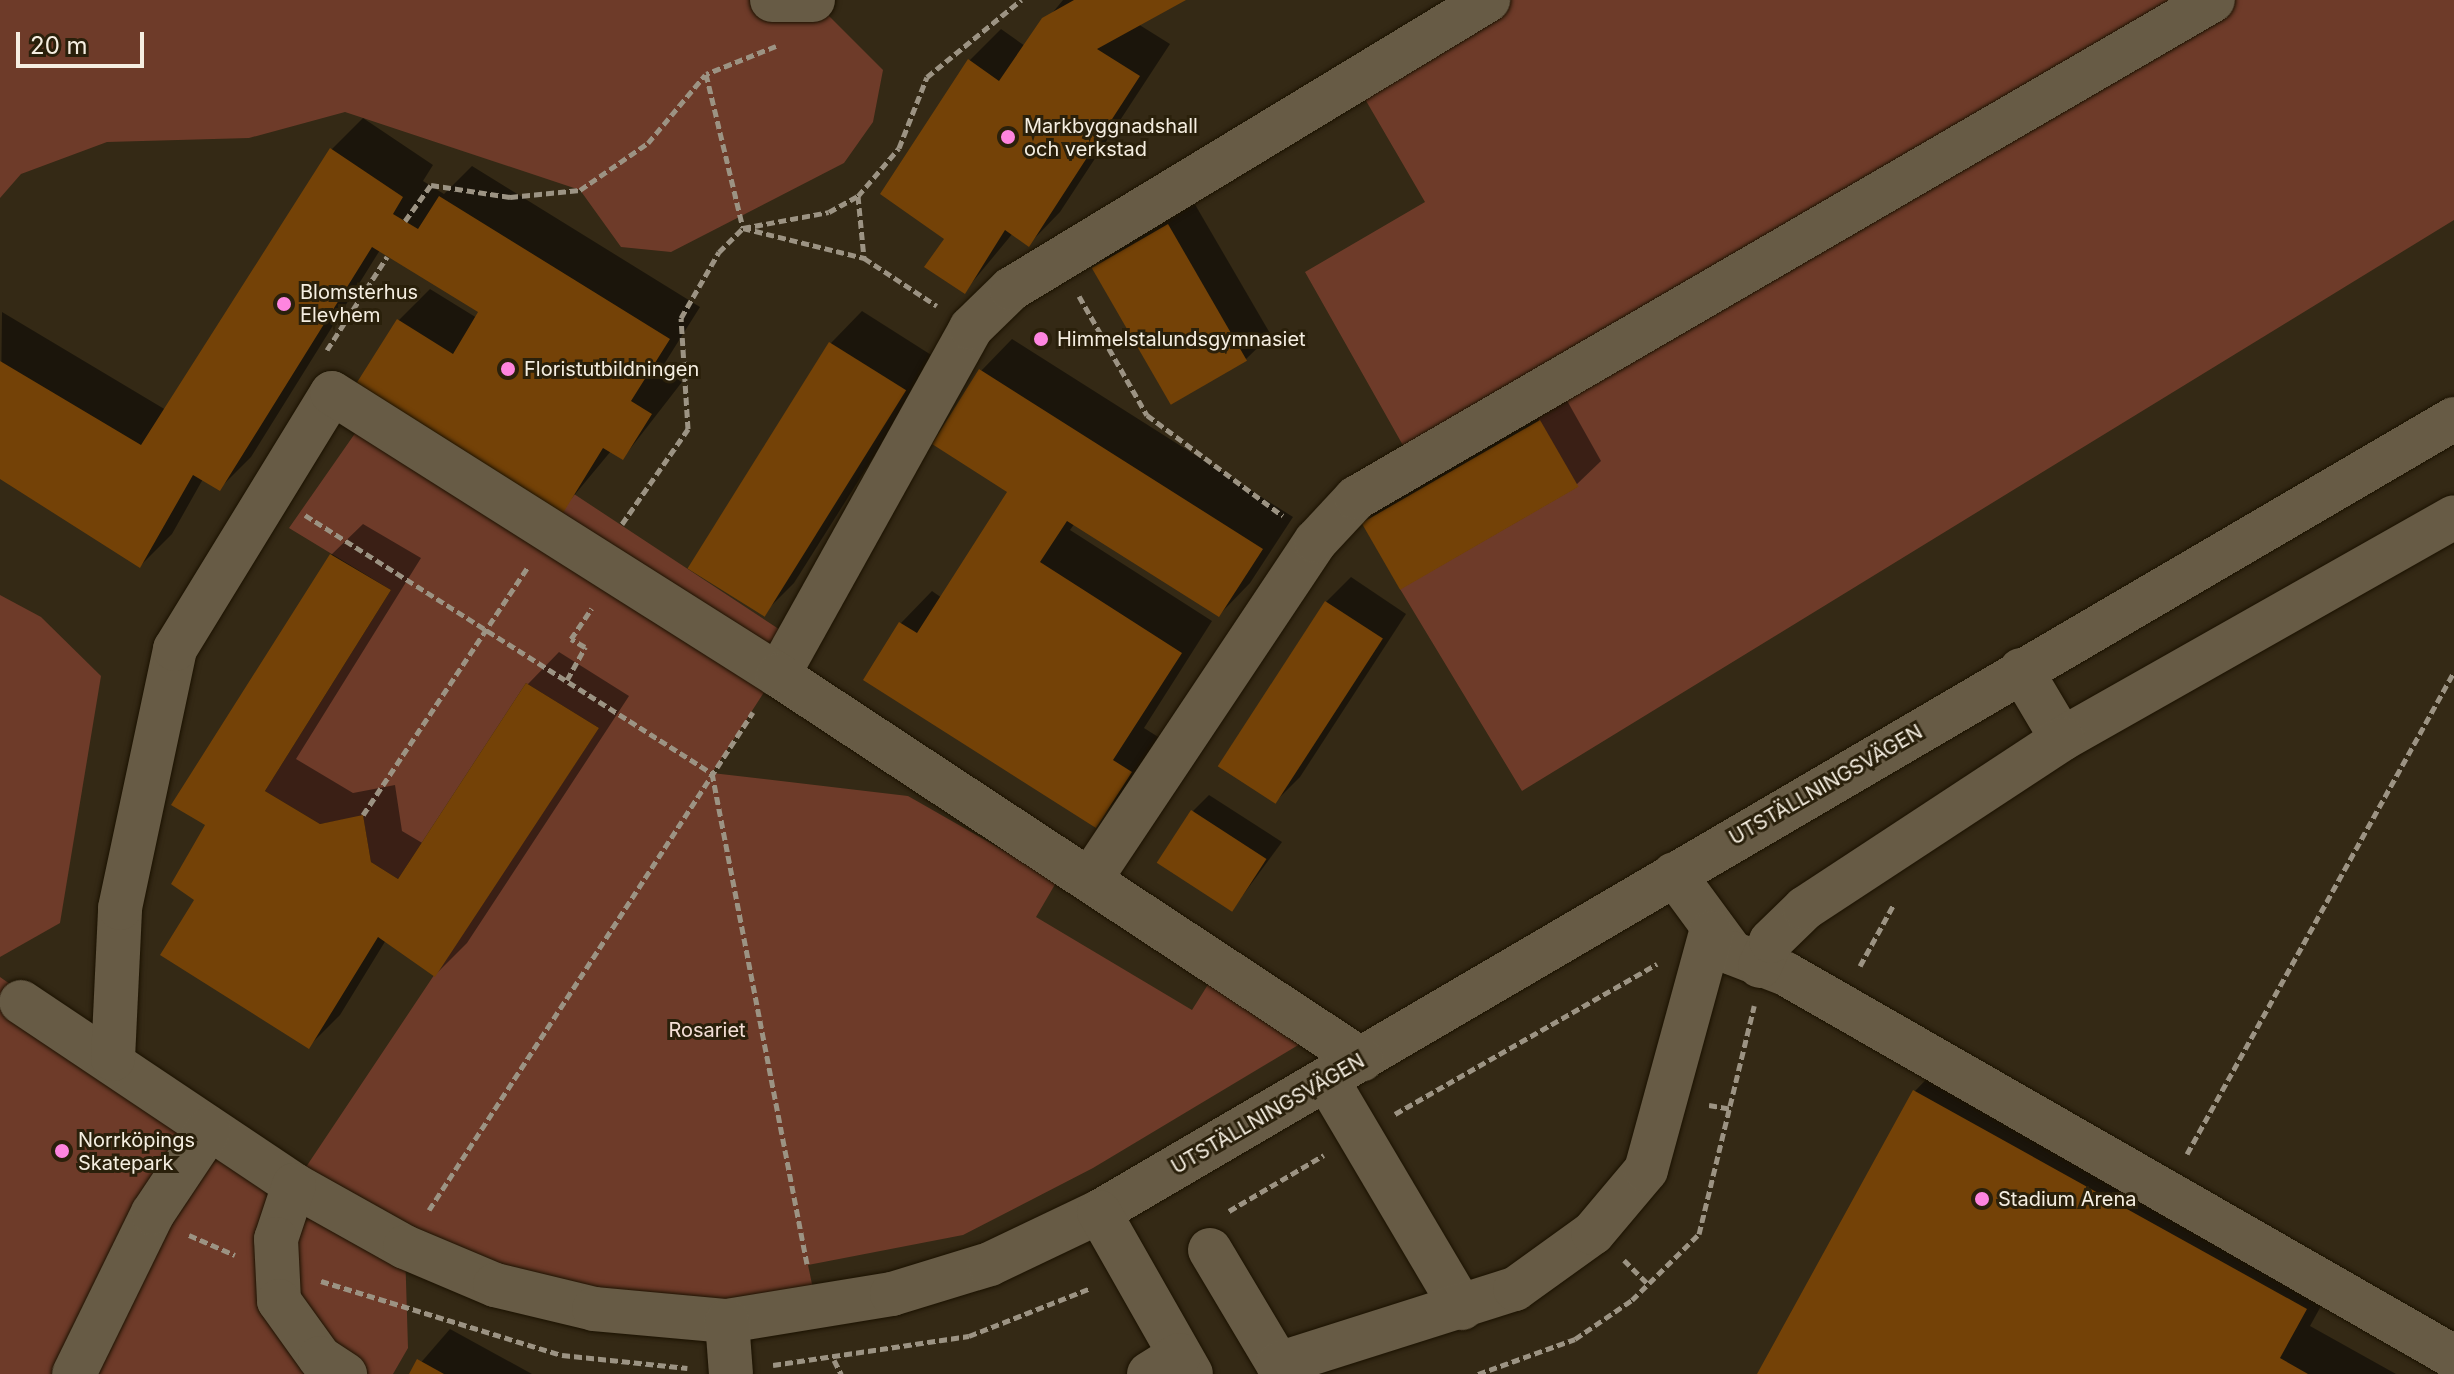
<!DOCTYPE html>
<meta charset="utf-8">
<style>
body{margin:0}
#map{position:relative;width:2454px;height:1374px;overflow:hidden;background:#342915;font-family:Inter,sans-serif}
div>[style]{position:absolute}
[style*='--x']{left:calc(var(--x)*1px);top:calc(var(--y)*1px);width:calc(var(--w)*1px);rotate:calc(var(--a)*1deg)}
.green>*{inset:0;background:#6e3b29}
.shadow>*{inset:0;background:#0007}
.building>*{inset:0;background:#744207;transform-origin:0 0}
.path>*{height:5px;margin-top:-2.5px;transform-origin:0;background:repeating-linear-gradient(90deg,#9c9383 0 8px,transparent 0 12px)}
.roads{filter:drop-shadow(0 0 2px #1b1201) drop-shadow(0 0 2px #1b1201)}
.minor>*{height:44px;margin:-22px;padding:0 22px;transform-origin:22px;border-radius:22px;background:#675b45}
.dots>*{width:22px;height:22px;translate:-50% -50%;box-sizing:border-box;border:4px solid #2a200b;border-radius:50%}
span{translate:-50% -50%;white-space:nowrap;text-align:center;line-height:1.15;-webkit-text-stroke:6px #2a200b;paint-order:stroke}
.poi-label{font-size:20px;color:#f5eee1}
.left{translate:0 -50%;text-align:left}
.street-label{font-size:20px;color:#f5eee1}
.park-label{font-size:20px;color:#f4dfd7}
.scale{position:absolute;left:16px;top:32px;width:128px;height:36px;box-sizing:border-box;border:4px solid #f5eee1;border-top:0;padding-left:10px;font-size:24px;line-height:28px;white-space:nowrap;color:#f5eee1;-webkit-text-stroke:6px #2a200b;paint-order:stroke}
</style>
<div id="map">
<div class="green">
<div style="clip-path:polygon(0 0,813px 0,883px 70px,873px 122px,844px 163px,671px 252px,621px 247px,580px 190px,345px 112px,249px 138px,107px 142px,21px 174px,0 198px)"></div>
<div style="clip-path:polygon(1510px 0,2454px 0,2454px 220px,1522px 791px,1400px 589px,1577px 487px,1523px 392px,1409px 456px,1305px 272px,1425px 202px,1358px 87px)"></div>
<div style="clip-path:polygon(379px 399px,574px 494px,797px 641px,712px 773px,908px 796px,1057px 881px,1036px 917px,1192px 1010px,1214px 975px,1310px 1038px,1093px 1168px,963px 1235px,808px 1265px,817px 1308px,727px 1321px,405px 1248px,408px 1348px,393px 1374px,0 1374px,0 977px,294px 1185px,599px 728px,526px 683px,398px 879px,371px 862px,363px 816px,320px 824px,265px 791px,391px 590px,289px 528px)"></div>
<div style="clip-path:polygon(0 595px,41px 617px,101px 676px,60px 923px,0 957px)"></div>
</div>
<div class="shadow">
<div style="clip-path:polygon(1063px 0,1182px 0,1138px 24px,1170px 44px,1060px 212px,1029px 244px,1013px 233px,965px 291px,947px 239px,969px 61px,1001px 29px,1025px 46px)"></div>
<div style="clip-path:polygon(363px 118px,433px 165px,423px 181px,444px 194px,472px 166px,700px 307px,661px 369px,682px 382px,623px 458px,611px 451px,562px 510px,398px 321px,430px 289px,477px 318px,480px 312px,380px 250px,251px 457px,219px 489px,203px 479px,172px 534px,140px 566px,0 477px,2px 312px,166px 410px,331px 150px)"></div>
<div style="clip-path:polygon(1193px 201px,1271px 335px,1246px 359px,1094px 269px,1119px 244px)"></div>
<div style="clip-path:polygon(862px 311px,936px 358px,794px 583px,763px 614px,689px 568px,831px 343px)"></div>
<div style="clip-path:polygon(1012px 339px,1293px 517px,1250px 583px,1219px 615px,1075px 523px,1070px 530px,1212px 621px,1144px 728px,1163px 740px,1096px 825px,865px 679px,901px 623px,932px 591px,942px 598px,1010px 492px,981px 371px)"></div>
<div style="clip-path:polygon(1565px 397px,1601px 461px,1576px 485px,1364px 523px,1389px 498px)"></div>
<div style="clip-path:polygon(363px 524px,421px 558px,296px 759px,353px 793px,395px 785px,402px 831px,424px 844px,528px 684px,559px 652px,629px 696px,467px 943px,435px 975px,386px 940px,340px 1015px,309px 1046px,197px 899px,208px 825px,331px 555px)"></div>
<div style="clip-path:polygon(1351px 577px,1406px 614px,1300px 777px,1275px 802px,1326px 602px)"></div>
<div style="clip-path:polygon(1209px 795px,1282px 842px,1232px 910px,1193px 811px)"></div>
<div style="clip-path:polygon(1946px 1059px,2337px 1277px,2310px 1326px,2396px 1374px,1759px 1374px,1915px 1091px)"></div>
<div style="clip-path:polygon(450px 1329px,532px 1374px,411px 1374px)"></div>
</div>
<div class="building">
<div style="clip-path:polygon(1074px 0,1186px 0,1097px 49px,1140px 76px,1029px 247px,1005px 230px,965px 294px,924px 267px,944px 239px,880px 194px,968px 59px,999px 81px,1042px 18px)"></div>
<div style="clip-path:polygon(330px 148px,403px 197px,393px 214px,418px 229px,439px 196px,670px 339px,631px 401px,652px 414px,623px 460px,603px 448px,563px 513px,356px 384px,397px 319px,453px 354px,478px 312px,372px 247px,220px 491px,193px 475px,140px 568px,0 479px,0 361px,141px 445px)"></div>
<div style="left:1168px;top:224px;width:158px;height:88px;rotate:60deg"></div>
<div style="left:829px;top:342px;width:91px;height:267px;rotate:32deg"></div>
<div style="clip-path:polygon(979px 369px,1263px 549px,1219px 617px,1067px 521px,1040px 562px,1182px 653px,1113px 760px,1132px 772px,1096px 828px,863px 680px,899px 622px,917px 633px,1007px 492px,932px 444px)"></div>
<div style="left:1540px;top:420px;width:77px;height:206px;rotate:60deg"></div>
<div style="clip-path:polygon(330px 554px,391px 590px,265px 791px,320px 824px,363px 815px,371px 862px,398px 879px,526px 683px,599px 728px,435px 977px,378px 937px,309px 1049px,160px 955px,194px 900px,171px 884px,205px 825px,171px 805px)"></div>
<div style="left:1325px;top:601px;width:69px;height:197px;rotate:33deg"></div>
<div style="left:1191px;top:810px;width:90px;height:63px;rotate:33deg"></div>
<div style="clip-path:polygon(1913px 1090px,2307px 1309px,2280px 1358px,2308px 1374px,1757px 1374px)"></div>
<div style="clip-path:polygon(417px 1359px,444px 1374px,409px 1374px)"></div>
</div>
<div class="path">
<div style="--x:776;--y:46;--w:75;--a:158.2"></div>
<div style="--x:706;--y:74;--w:158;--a:76.5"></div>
<div style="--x:743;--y:228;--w:125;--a:13.9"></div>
<div style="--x:858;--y:196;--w:62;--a:84.5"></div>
<div style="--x:864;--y:258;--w:87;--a:33.3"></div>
<div style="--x:405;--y:221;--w:44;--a:-54.2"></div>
<div style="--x:431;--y:185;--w:80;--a:8.6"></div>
<div style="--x:510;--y:197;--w:70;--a:-5.7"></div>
<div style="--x:580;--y:190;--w:83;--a:-34.7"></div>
<div style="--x:648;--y:143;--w:89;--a:-50"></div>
<div style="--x:1079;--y:296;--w:137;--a:60.3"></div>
<div style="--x:1147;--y:415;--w:169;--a:36.6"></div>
<div style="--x:327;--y:350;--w:111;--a:-57.2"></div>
<div style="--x:305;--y:515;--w:482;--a:32.4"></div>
<div style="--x:712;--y:773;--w:500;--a:79.05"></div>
<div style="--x:622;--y:524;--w:116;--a:-55.2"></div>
<div style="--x:688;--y:429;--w:111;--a:-93.6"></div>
<div style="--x:681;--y:318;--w:76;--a:-60.1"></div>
<div style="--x:719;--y:252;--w:34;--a:-45"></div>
<div style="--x:743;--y:228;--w:87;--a:-10.5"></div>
<div style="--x:829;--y:212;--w:33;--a:-29"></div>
<div style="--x:858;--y:196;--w:63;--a:-49.5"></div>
<div style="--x:899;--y:148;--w:76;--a:-68.5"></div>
<div style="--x:927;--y:77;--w:122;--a:-39.3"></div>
<div style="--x:567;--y:680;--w:38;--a:-61"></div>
<div style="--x:585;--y:647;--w:16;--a:-150"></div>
<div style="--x:571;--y:639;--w:37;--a:-56"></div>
<div style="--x:363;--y:815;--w:298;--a:-56.4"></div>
<div style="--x:1860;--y:966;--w:71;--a:-61.3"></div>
<div style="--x:1709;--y:1105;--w:23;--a:10"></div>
<div style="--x:1395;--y:1114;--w:302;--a:-29.8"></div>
<div style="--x:2187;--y:1154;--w:551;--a:-61.02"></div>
<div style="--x:429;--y:1210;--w:594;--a:-56.95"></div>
<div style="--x:1229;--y:1211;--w:110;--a:-30.5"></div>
<div style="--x:189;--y:1235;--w:50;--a:23.5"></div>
<div style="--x:1624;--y:1260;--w:34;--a:45"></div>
<div style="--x:321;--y:1281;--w:252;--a:17.1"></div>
<div style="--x:562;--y:1355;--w:126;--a:5.9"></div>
<div style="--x:834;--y:1360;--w:16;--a:63"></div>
<div style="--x:773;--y:1365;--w:198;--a:-8.4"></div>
<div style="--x:969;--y:1336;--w:131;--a:-21.5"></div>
<div style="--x:1478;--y:1374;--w:103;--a:-19.8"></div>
<div style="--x:1575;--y:1339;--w:69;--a:-34.4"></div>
<div style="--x:1632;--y:1300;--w:94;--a:-44.6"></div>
<div style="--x:1699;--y:1234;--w:235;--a:-76.4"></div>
</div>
<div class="roads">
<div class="minor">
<div style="--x:772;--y:0;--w:41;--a:0"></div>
<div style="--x:2021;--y:670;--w:80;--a:59.3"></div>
<div style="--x:2062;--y:739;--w:450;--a:-29.5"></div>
<div style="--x:778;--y:675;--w:397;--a:-60.9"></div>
<div style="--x:971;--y:328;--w:56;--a:-44.3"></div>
<div style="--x:1011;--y:289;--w:558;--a:-31.21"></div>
<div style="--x:1674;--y:874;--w:98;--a:53.7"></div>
<div style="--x:1732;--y:953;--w:58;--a:21.3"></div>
<div style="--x:1786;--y:974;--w:770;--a:29.83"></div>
<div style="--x:1091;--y:878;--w:405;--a:-56.3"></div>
<div style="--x:1316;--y:541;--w:59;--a:-47.1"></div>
<div style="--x:1356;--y:498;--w:991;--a:-30.16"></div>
<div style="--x:1760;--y:966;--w:27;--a:-66"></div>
<div style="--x:1771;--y:941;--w:47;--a:-44.1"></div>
<div style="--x:1805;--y:908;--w:308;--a:-33.3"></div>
<div style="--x:21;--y:1002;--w:329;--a:33.8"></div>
<div style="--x:294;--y:1185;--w:127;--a:29.2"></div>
<div style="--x:405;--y:1247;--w:98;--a:22.9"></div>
<div style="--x:495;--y:1285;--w:102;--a:13.6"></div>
<div style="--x:594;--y:1309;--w:134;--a:5.2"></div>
<div style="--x:727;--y:1321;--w:167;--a:-9.3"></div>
<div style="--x:892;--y:1294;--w:102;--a:-17"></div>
<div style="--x:990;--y:1264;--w:121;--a:-25.5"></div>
<div style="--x:1099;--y:1212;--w:1570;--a:-30.34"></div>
<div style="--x:113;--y:1059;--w:151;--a:-87.3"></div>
<div style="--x:120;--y:908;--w:265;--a:-78"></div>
<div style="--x:175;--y:649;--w:300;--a:-58.5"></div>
<div style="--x:332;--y:393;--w:528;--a:32.3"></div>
<div style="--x:778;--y:675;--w:699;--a:33.39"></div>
<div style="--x:1327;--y:1080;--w:265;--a:59.4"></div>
<div style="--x:294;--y:1185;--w:57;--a:108.4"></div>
<div style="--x:276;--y:1239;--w:62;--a:87.2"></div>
<div style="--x:279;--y:1301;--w:70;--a:54.3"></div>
<div style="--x:320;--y:1358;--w:30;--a:33"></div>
<div style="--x:1099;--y:1212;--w:186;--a:60.4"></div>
<div style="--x:1210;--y:1250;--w:133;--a:59.2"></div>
<div style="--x:1278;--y:1364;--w:249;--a:-17.6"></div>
<div style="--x:1515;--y:1289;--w:96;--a:-35.7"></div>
<div style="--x:1593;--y:1233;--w:82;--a:-49.9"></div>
<div style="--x:1646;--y:1170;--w:246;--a:-74.7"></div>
<div style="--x:727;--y:1321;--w:53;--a:85.7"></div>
<div style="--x:74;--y:1374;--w:179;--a:-63.9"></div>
<div style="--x:153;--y:1213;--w:101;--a:-56.3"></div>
<div style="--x:1149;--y:1374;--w:36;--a:-32"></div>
</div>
</div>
<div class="dots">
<div style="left:1008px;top:137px;background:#fe85df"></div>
<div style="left:284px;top:304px;background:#fe85df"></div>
<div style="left:1041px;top:339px;background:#fe85df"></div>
<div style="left:508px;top:369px;background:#fe85df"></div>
<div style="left:62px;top:1151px;background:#fe85df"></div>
<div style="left:1982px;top:1199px;background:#fe85df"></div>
</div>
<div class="poi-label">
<span class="left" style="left:1024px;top:138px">Markbyggnadshall<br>och verkstad</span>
<span class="left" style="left:300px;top:304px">Blomsterhus<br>Elevhem</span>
<span class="left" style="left:1057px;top:339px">Himmelstalundsgymnasiet</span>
<span class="left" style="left:524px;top:369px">Floristutbildningen</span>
<span class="left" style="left:78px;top:1152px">Norrköpings<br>Skatepark</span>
<span class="left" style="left:1998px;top:1199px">Stadium Arena</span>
</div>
<div class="street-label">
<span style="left:1826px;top:785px;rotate:-30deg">UTSTÄLLNINGSVÄGEN</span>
<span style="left:1268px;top:1114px;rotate:-30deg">UTSTÄLLNINGSVÄGEN</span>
</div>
<div class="park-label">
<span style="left:707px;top:1030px">Rosariet</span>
</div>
<div class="scale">20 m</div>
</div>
